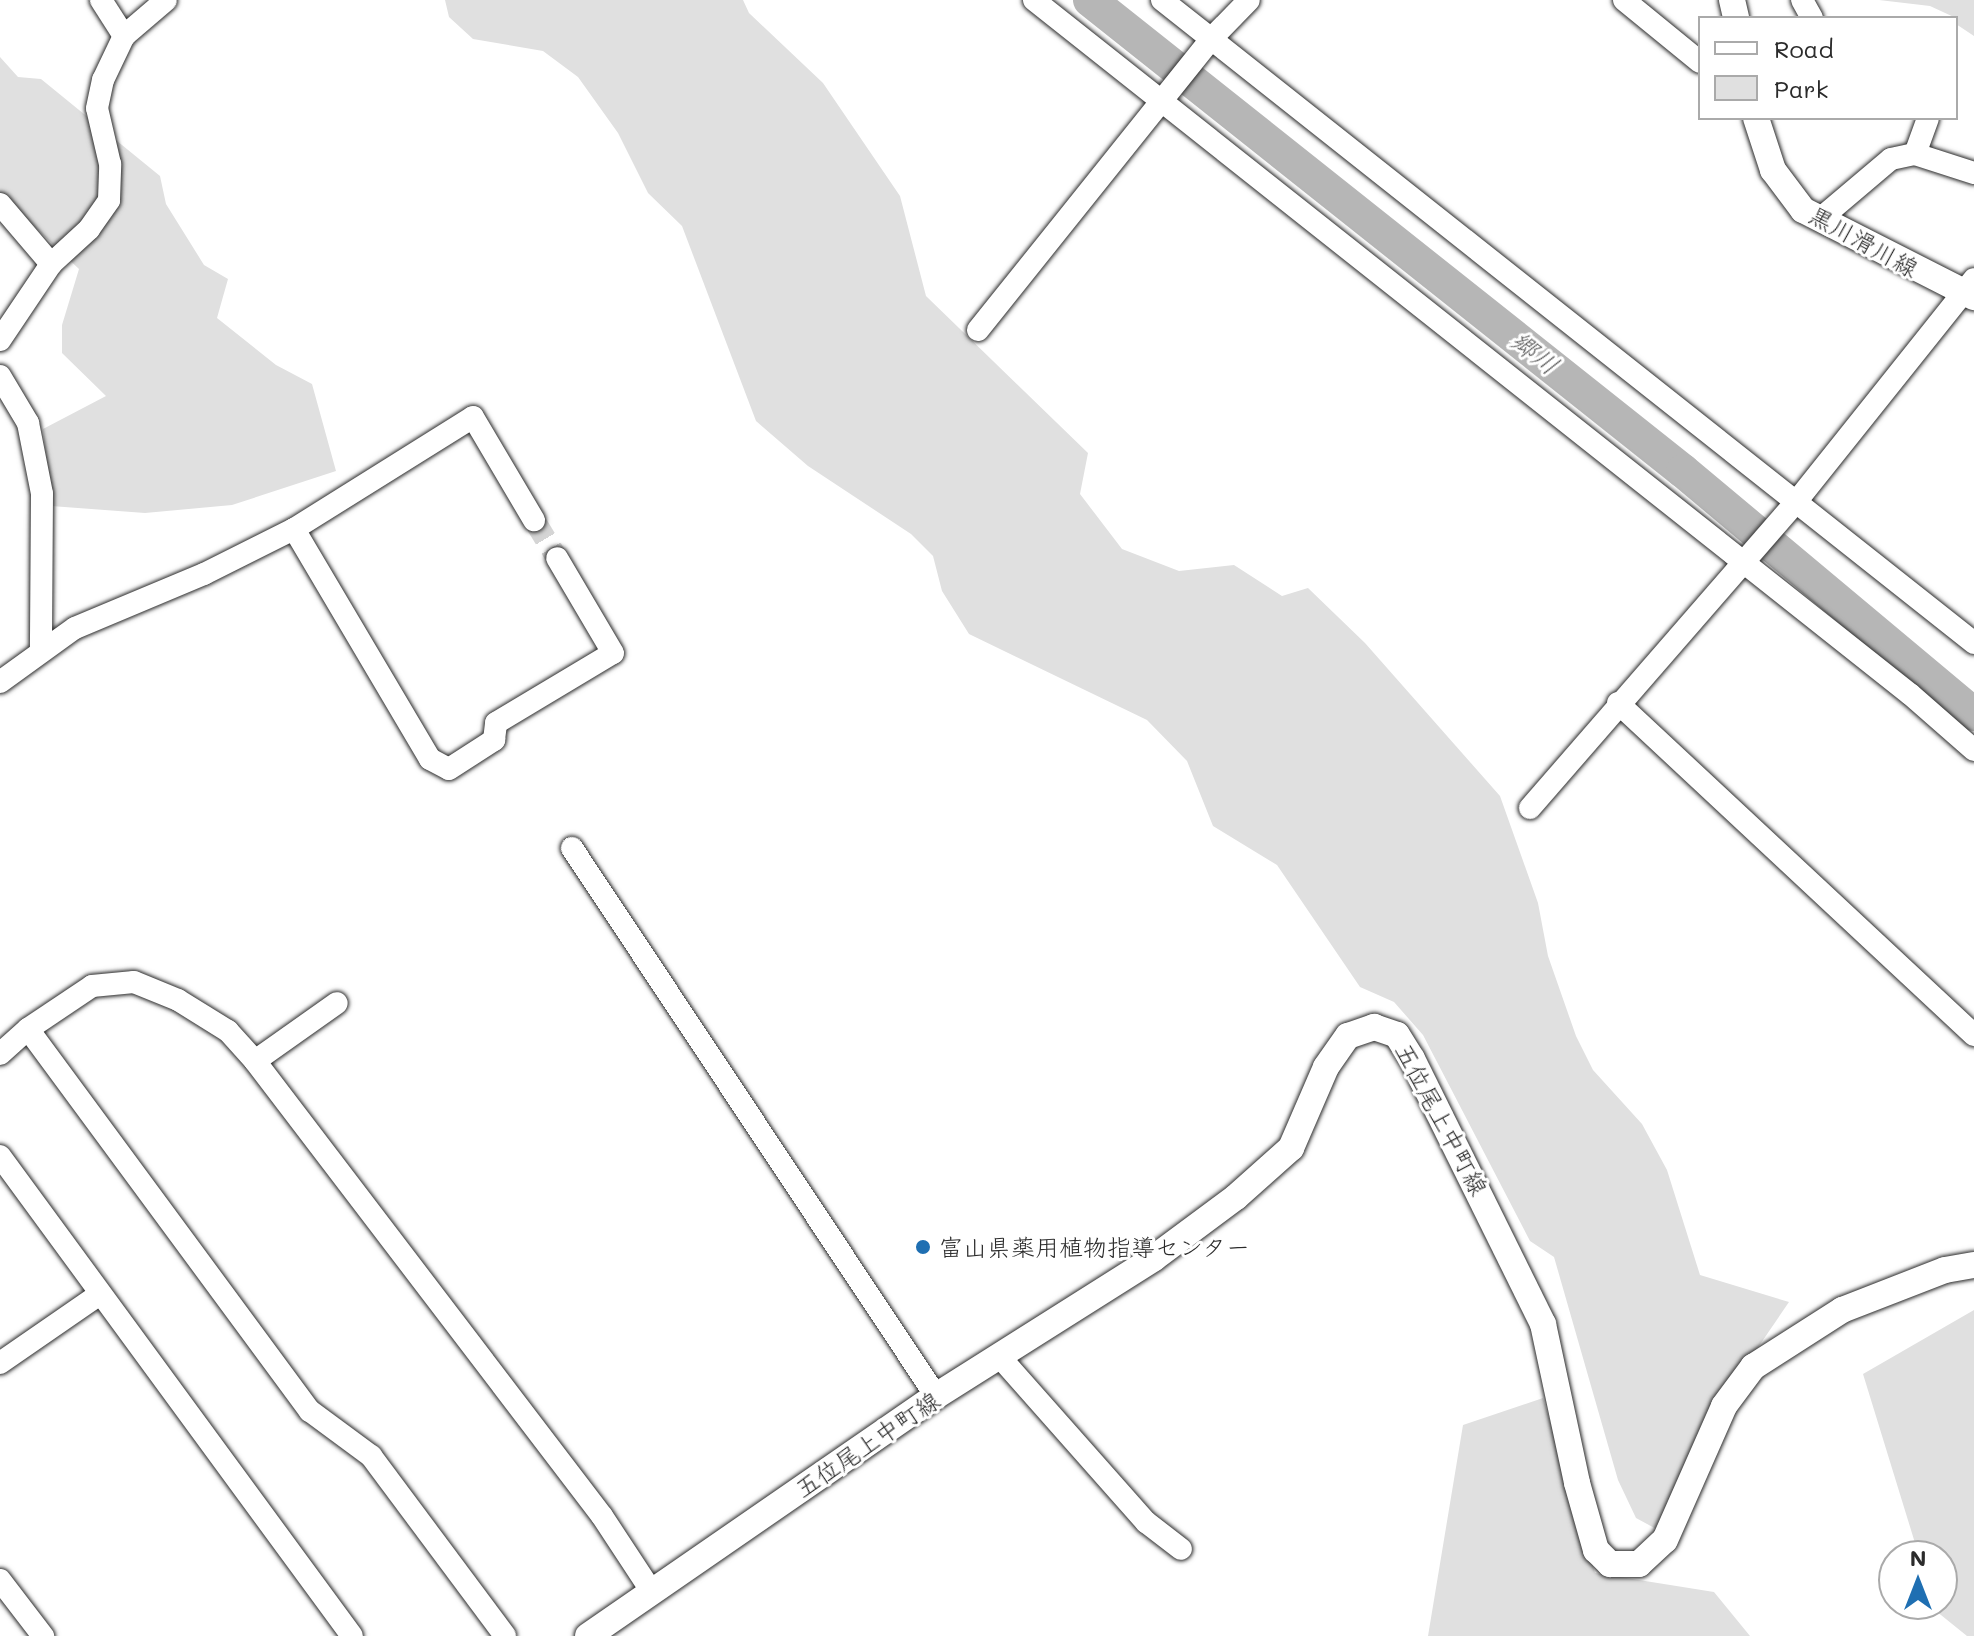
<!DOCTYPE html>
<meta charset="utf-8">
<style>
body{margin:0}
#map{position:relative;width:1974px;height:1636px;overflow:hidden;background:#fff;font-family:Mali,"Klee One",sans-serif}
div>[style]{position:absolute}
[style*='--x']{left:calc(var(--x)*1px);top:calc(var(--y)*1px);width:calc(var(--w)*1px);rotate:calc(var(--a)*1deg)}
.green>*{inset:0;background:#e0e0e0}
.river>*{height:34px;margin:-17px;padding:0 17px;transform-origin:17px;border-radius:17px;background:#b6b6b6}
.minor-tunnel>*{height:22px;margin-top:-11px;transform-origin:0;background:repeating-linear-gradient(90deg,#d5d5d5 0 22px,transparent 0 33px)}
.roads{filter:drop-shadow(0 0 2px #2b2b2b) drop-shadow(0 0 2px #2b2b2b)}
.minor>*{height:22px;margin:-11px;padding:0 11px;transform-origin:11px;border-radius:11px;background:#fff}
.major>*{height:26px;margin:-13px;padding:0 13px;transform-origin:13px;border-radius:13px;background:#fff}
.dots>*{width:22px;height:22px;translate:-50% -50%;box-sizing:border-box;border:4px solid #fff;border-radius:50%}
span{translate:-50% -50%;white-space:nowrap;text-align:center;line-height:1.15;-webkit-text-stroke:6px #fff;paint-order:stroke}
.street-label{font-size:24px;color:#2b2b2b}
.poi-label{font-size:24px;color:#2b2b2b}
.left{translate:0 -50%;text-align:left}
.water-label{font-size:26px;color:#5c5c5c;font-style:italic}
.legend{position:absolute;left:1698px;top:16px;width:260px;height:104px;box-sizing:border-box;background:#fff;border:2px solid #aaa;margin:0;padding:10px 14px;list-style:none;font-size:24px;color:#2b2b2b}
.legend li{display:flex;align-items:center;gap:16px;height:40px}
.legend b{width:40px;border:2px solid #aaa}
.north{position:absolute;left:1878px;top:1540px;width:80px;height:80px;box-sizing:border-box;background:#fff;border:2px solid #aaa;border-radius:50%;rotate:0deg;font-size:22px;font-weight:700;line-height:32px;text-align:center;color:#2b2b2b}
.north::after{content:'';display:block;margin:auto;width:28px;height:36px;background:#1f6fb2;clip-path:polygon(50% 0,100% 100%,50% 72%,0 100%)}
</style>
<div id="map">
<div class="green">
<div style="clip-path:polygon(445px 0,743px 0,749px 13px,823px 83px,900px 196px,926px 296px,1088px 453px,1080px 494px,1122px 549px,1179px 571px,1234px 565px,1282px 596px,1308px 588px,1365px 643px,1500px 796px,1538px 903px,1548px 956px,1576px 1036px,1593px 1070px,1642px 1124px,1667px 1170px,1700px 1275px,1789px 1302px,1724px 1397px,1660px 1531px,1636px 1518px,1618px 1480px,1554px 1257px,1530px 1241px,1423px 1035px,1394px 1002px,1360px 987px,1277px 865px,1213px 826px,1187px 761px,1147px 720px,969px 634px,942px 591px,933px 556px,911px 534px,808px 466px,756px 421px,682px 226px,648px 193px,618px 133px,578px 77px,543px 51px,473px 39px,449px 17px)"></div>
<div style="clip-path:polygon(1879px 0,1974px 0,1974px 36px,1956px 24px,1956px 18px,1930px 6px)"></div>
<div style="clip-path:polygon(0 57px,18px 77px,41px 79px,160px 176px,166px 204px,204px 265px,228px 279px,217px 318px,276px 365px,312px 384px,336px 471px,232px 505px,145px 513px,51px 506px,43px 429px,106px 396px,62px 353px,62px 325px,79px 269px,0 194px)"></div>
<div style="clip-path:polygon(1974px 1310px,1974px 1636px,1967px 1636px,1936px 1611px,1934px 1604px,1942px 1604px,1942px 1556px,1919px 1556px,1863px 1374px)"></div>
<div style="clip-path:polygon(1543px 1398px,1595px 1573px,1714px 1592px,1750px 1636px,1428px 1636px,1463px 1425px)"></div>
</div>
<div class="river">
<div style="--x:1090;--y:0;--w:757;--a:38.46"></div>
<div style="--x:1683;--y:471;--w:379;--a:39.9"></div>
</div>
<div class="minor-tunnel">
<div style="--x:534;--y:520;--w:44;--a:58.8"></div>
</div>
<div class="roads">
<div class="minor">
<div style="--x:101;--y:0;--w:43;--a:57.4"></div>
<div style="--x:1034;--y:0;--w:1118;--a:38.39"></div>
<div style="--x:1910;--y:694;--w:85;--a:41.2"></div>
<div style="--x:1162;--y:0;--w:1036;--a:38.37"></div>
<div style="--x:1624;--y:0;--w:98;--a:39.2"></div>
<div style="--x:1802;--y:0;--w:21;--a:61"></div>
<div style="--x:1915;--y:154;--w:62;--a:17.9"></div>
<div style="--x:0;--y:204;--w:79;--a:49.6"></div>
<div style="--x:1820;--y:219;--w:93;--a:-40.2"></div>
<div style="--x:1891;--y:159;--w:25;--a:-12"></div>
<div style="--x:1915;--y:154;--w:38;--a:-70"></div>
<div style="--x:978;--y:330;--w:373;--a:-51.3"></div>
<div style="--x:1211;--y:39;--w:54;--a:-45.7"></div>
<div style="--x:0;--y:340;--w:92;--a:-56.1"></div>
<div style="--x:51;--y:264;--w:52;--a:-42.6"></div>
<div style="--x:89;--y:229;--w:35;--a:-55"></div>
<div style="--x:109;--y:200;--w:36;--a:-88"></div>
<div style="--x:110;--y:164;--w:57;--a:-103.1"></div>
<div style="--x:97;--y:108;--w:29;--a:-78"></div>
<div style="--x:103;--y:80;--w:49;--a:-64.5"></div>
<div style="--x:124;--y:36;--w:55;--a:-40.6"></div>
<div style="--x:0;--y:376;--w:55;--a:59.2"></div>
<div style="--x:28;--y:423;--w:72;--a:78.8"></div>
<div style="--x:42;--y:494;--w:157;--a:90.4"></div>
<div style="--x:294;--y:529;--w:267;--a:59.4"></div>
<div style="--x:430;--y:759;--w:21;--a:28"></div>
<div style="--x:449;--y:769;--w:54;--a:-32.8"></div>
<div style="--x:494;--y:740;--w:17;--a:-83"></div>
<div style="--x:496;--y:723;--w:136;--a:-30.9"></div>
<div style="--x:613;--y:653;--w:110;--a:-120.5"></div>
<div style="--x:0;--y:682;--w:92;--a:-35.8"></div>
<div style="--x:75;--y:628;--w:140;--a:-22.7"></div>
<div style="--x:204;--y:574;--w:101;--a:-26.6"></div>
<div style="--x:294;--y:529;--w:211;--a:-32"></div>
<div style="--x:473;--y:417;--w:120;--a:59.4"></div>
<div style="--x:1618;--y:703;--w:487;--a:43"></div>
<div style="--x:1530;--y:808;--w:405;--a:-49"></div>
<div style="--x:1796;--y:502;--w:285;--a:-51.4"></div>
<div style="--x:572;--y:848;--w:658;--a:56.41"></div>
<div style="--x:28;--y:1029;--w:77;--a:-33.9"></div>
<div style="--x:92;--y:986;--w:42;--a:-5.4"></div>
<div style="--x:134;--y:982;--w:48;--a:22.2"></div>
<div style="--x:178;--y:1000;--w:59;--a:31.8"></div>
<div style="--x:228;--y:1031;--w:40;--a:48"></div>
<div style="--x:255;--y:1061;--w:100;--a:-35.3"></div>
<div style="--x:0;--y:1054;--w:38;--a:-42"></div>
<div style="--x:28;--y:1029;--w:475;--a:53.6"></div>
<div style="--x:310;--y:1411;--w:76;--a:36.4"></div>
<div style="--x:371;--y:1456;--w:224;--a:53.3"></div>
<div style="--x:255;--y:1061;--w:572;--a:52.67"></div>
<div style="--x:602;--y:1516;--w:91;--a:56.7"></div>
<div style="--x:0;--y:1156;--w:595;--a:53.75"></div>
<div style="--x:999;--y:1356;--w:222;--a:48.5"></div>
<div style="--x:1146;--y:1522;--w:44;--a:37.6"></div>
<div style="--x:0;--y:1363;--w:121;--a:-34.6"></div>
<div style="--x:0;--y:1580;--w:71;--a:52.5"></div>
</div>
<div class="major">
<div style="--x:1732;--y:0;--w:18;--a:77"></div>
<div style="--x:1756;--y:118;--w:55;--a:71.9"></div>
<div style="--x:1773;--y:170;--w:50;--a:53.1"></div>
<div style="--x:1803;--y:210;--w:192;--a:27"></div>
<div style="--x:588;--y:1636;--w:423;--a:-34.6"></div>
<div style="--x:936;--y:1396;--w:258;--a:-32.3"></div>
<div style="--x:1154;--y:1258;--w:102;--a:-36.6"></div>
<div style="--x:1236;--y:1197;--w:74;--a:-41.7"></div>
<div style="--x:1291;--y:1148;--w:88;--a:-66.6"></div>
<div style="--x:1326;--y:1067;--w:38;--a:-55"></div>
<div style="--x:1348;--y:1036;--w:28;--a:-19"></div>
<div style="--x:1374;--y:1027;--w:24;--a:19"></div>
<div style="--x:1397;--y:1035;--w:28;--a:58"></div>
<div style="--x:1412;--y:1059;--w:296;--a:63.7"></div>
<div style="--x:1543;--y:1324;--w:163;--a:77.9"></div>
<div style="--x:1577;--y:1483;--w:70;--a:74.2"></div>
<div style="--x:1596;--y:1550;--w:20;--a:45"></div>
<div style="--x:1610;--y:1564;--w:29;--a:0"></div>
<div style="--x:1639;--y:1564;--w:35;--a:-43"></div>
<div style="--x:1665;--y:1540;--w:146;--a:-66.2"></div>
<div style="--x:1724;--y:1406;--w:49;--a:-53.4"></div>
<div style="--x:1753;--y:1367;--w:106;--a:-32.6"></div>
<div style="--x:1842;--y:1310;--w:110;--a:-21.2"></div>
<div style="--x:1945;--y:1270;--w:29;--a:-10"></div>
</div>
</div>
<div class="dots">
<div style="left:923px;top:1247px;background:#1f6fb2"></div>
</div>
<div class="street-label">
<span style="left:1864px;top:241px;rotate:29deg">黒川滑川線</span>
<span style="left:1442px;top:1119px;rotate:62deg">五位尾上中町線</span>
<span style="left:867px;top:1444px;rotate:-34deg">五位尾上中町線</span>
</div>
<div class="poi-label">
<span class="left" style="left:939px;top:1247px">富山県薬用植物指導センター</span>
</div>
<div class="water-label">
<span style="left:1535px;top:353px;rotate:38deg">郷川</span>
</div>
<ul class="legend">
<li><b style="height:10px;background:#fff"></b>Road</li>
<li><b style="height:22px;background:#e0e0e0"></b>Park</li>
</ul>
<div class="north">N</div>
</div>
